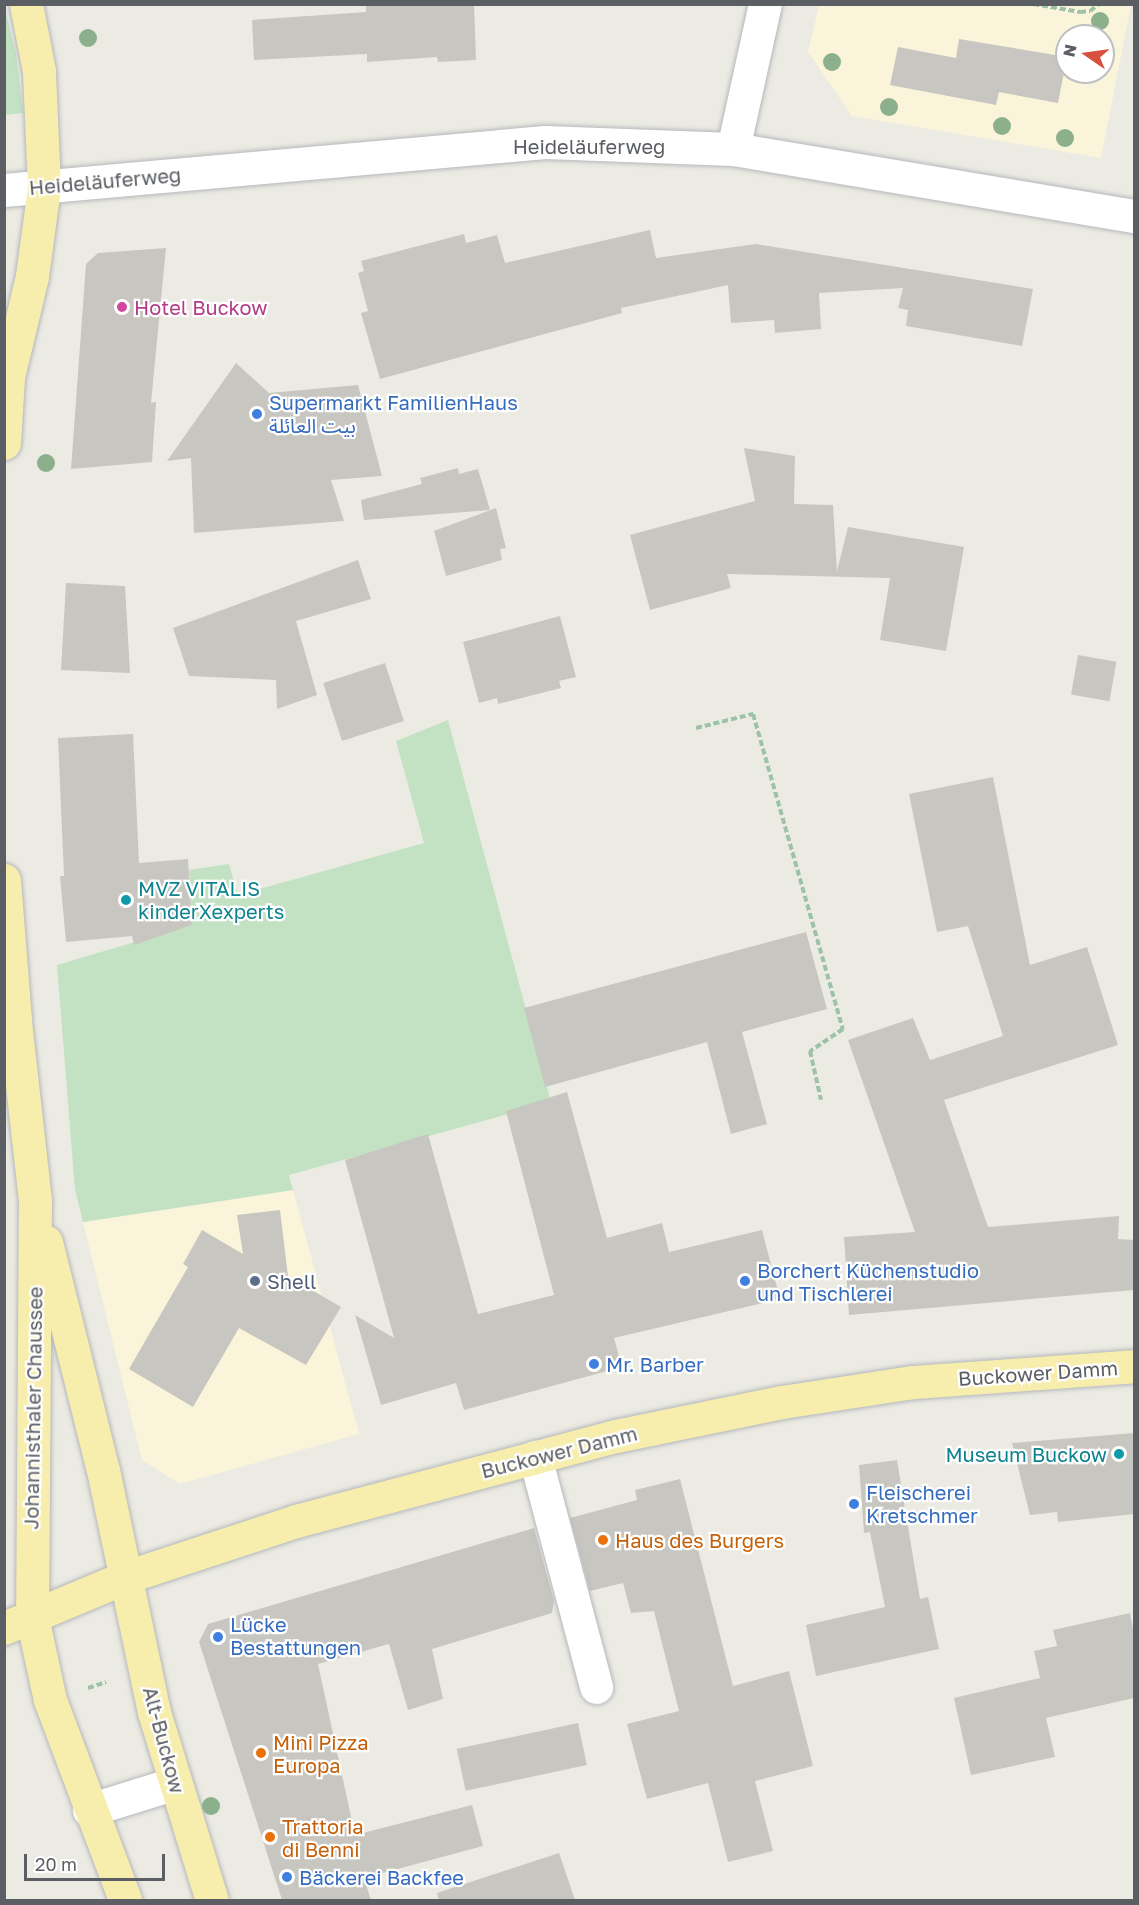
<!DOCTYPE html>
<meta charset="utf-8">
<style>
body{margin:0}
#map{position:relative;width:1139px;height:1905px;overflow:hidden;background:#ecebe3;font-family:"Golos Text","Noto Sans Arabic",sans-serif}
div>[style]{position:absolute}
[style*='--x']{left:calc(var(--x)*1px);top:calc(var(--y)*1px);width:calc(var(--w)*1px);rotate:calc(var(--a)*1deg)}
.commercial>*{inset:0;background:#faf4da}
.green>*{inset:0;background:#c2e2c3}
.building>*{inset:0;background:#c8c6c0;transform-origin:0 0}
.path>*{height:4px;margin-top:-2px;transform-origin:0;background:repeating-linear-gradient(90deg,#9cc2a9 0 6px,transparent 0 9px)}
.roads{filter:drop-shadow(0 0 2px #b5b8bc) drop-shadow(0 0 2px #b5b8bc)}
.minor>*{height:33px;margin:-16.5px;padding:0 16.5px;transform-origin:16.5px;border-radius:16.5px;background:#fff}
.major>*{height:33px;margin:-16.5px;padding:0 16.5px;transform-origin:16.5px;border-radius:16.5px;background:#f7eeae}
.trees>*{width:18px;height:18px;margin:-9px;border-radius:50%;background:#8cb08b}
.dots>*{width:16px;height:16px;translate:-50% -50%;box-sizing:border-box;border:3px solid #fff;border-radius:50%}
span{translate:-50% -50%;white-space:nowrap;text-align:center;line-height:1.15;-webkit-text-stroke:4.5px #fff;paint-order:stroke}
.street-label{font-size:20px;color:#5b5e62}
.hotel-label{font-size:20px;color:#b23c85}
.left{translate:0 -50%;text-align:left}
.shop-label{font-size:20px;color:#366cbe}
.culture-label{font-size:20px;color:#0d838f}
.right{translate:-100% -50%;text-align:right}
.service-label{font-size:20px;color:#4e5e75}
.food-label{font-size:20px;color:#c56008}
.frame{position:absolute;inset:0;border:6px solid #5b5e62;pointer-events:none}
.north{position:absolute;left:1055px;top:24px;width:60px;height:60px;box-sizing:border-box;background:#fff;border:2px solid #bdbfc0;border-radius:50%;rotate:283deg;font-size:16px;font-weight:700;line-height:24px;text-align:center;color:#5b5e62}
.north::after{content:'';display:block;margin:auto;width:21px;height:27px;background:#d7523e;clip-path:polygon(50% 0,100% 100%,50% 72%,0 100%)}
.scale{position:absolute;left:24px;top:1854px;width:141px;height:27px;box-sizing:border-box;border:3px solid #5b5e62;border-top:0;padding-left:8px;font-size:18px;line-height:21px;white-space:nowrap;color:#5b5e62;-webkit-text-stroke:4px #fff;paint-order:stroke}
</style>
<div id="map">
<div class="commercial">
<div style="clip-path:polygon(evenodd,819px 5px,1131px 5px,1101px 158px,852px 116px,808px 52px,819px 5px,1067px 36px,1103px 36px,1103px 72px,1067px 72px,1067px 36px)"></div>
<div style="clip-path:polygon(293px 1190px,359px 1434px,180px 1484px,142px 1460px,83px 1222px)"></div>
</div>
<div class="green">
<div style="clip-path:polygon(4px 5px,16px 53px,23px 113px,5px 115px)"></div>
<div style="clip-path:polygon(448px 720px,551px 1102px,289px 1175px,293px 1190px,83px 1222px,75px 1190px,57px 965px,192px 925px,189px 870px,229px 864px,238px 895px,424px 843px,396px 741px)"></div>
</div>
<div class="building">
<div style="clip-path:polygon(366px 4px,474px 4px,476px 60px,438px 62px,437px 57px,367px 62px,367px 54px,254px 60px,252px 20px,366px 12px)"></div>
<div style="clip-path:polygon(959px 39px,1067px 57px,1058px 103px,999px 92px,996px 105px,890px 85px,898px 47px,956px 58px)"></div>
<div style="clip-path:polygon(650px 230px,656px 258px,756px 244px,1033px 289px,1022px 346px,906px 326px,908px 310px,898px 308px,903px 288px,819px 293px,821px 329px,775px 333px,774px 320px,731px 323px,728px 285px,621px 308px,622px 313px,380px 379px,361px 313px,368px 311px,358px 273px,364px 271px,361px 261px,464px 234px,466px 243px,497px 235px,505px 263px)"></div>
<div style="clip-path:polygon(166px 248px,151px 403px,156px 402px,152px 462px,71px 469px,86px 264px,98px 253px)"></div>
<div style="clip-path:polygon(236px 363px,269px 393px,358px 385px,382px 476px,331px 480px,344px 521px,194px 533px,191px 458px,167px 461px)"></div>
<div style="clip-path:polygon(744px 448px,795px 456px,794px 504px,833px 505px,837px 571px,848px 527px,964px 547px,946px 651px,880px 640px,890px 578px,727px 574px,731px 588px,650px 610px,630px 535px,755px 501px)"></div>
<div style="clip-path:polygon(458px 468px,459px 474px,478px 469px,490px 510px,364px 520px,361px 500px,422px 484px,420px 478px)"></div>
<div style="clip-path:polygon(496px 508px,506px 548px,500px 549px,502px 560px,446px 576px,434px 531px)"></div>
<div style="clip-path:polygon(358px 560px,371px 599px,296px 621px,317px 695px,277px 709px,276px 680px,189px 676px,173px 628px)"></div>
<div style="clip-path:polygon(66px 583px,125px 586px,130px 673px,61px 670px)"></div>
<div style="clip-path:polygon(560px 616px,576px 677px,559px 681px,561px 688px,498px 704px,497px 698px,479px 703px,463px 642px)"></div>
<div style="left:1078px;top:655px;width:39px;height:40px;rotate:10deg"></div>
<div style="left:385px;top:663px;width:61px;height:65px;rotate:72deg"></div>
<div style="clip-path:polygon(133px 734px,139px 863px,188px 859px,192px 925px,134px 945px,132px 936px,66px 942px,60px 876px,64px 876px,58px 738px)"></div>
<div style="clip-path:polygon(993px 777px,1030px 965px,1087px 947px,1118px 1045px,944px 1100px,988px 1227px,1119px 1216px,1118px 1239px,1134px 1240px,1134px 1290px,849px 1315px,844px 1237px,915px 1232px,848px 1040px,913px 1018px,930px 1060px,1003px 1036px,968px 926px,937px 932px,909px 794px)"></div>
<div style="clip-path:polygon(806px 932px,827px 1009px,742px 1032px,767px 1124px,731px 1134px,707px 1042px,545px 1087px,524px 1008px)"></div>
<div style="clip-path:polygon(567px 1092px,607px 1238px,662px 1223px,669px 1252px,762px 1230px,780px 1299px,614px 1338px,622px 1367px,464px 1410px,456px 1383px,381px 1405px,355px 1315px,394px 1338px,345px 1160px,428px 1134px,478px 1314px,554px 1295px,506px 1111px)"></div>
<div style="clip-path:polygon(280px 1210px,288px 1276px,341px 1307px,306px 1365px,239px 1328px,193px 1407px,129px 1369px,188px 1267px,183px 1264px,202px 1230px,243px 1254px,237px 1215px)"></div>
<div style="clip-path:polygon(1134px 1433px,1134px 1514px,1058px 1522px,1057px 1512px,1030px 1515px,1012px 1443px)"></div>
<div style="clip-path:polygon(897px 1460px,920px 1599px,928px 1597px,939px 1649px,816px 1676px,806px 1625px,885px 1607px,870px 1532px,864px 1533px,859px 1465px)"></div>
<div style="clip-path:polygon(680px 1479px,733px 1686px,789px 1671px,813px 1766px,755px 1781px,773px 1851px,728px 1862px,708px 1783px,647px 1799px,627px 1724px,679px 1711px,654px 1611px,631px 1613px,623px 1583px,590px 1591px,570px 1518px,637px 1500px,635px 1490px)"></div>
<div style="clip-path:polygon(534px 1528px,554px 1601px,552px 1613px,432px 1649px,443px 1699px,408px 1710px,389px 1644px,318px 1664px,355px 1835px,472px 1805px,483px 1846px,364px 1878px,371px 1900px,282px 1900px,199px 1642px,208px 1624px)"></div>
<div style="clip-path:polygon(1130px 1613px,1134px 1634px,1134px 1698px,1046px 1718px,1055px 1757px,971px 1775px,954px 1698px,1040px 1678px,1034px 1651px,1057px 1646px,1053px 1630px)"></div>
<div style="left:578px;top:1723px;width:43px;height:124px;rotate:78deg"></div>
<div style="clip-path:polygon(559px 1853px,575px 1900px,439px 1900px,437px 1893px)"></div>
</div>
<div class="path">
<div style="--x:1033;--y:4;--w:48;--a:9.7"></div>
<div style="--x:1080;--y:12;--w:10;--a:-6"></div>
<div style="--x:1090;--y:11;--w:11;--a:-38"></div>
<div style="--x:696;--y:728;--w:59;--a:-13.8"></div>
<div style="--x:753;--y:714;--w:328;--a:74.1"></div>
<div style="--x:843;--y:1029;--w:40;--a:146"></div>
<div style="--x:810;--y:1051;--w:50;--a:77.3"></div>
<div style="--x:88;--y:1688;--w:19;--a:-18"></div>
</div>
<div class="roads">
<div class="minor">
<div style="--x:733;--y:149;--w:148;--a:-77.6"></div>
<div style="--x:4;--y:190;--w:543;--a:-5.07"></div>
<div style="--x:545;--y:142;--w:188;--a:2.1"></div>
<div style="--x:733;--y:149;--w:407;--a:9.5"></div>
<div style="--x:535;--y:1457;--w:238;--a:75.1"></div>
<div style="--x:89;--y:1810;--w:90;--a:-17.4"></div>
</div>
<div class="major">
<div style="--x:4;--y:443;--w:66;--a:-86.5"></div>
<div style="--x:8;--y:377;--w:104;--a:-76.6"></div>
<div style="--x:32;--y:276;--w:90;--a:-82.3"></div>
<div style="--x:44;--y:187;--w:116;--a:-92.5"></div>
<div style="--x:39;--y:71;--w:68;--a:-101"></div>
<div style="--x:4;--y:880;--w:151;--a:85.5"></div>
<div style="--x:16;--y:1031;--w:170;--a:83.6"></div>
<div style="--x:35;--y:1200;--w:417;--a:90.4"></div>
<div style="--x:32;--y:1617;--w:85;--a:77.8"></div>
<div style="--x:50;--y:1700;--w:214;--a:69.4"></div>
<div style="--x:46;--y:1242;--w:235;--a:76"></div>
<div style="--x:103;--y:1470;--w:247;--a:78.1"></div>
<div style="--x:154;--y:1712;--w:197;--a:72.9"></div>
<div style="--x:4;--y:1628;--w:132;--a:-22.7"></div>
<div style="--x:126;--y:1577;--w:179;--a:-18.2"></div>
<div style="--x:296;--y:1521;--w:331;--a:-14.9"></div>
<div style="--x:616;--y:1436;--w:169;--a:-11.6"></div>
<div style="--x:782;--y:1402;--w:133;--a:-8.7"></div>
<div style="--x:913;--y:1382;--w:222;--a:-4.1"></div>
</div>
</div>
<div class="trees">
<div style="left:1100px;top:21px"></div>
<div style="left:88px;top:38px"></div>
<div style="left:832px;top:62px"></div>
<div style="left:889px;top:107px"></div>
<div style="left:1002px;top:126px"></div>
<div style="left:1065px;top:138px"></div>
<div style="left:46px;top:463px"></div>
<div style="left:211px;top:1806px"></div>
</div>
<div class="dots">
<div style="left:122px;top:307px;background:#d1479c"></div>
<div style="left:257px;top:414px;background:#3f7fe0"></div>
<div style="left:126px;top:900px;background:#0f9aa8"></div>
<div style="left:255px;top:1281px;background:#5c6f8a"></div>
<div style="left:745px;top:1281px;background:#3f7fe0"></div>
<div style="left:594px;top:1364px;background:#3f7fe0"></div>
<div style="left:1119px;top:1454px;background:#0f9aa8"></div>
<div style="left:854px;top:1504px;background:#3f7fe0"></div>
<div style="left:603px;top:1540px;background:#e8710a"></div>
<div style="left:218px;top:1637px;background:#3f7fe0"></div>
<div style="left:261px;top:1753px;background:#e8710a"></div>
<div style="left:270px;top:1837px;background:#e8710a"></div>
<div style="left:287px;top:1877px;background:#3f7fe0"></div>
</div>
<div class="street-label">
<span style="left:589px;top:146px">Heideläuferweg</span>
<span style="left:105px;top:181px;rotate:-5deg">Heideläuferweg</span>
<span style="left:1038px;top:1373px;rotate:-4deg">Buckower Damm</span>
<span style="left:33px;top:1408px;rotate:-89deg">Johannisthaler Chaussee</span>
<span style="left:559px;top:1452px;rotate:-14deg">Buckower Damm</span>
<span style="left:164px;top:1740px;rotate:75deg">Alt-Buckow</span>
</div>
<div class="hotel-label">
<span class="left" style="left:134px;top:307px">Hotel Buckow</span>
</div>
<div class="shop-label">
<span class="left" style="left:269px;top:414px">Supermarkt FamilienHaus<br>بيت العائلة</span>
<span class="left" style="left:757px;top:1282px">Borchert Küchenstudio<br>und Tischlerei</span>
<span class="left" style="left:606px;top:1364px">Mr. Barber</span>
<span class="left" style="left:866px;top:1504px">Fleischerei<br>Kretschmer</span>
<span class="left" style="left:230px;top:1636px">Lücke<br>Bestattungen</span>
<span class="left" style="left:299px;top:1877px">Bäckerei Backfee</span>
</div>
<div class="culture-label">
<span class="left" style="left:138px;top:900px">MVZ VITALIS<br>kinderXexperts</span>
<span class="right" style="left:1107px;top:1454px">Museum Buckow</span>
</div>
<div class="service-label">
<span class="left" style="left:267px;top:1281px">Shell</span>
</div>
<div class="food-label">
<span class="left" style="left:615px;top:1540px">Haus des Burgers</span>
<span class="left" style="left:273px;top:1754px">Mini Pizza<br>Europa</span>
<span class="left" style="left:282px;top:1838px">Trattoria<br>di Benni</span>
</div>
<div class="frame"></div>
<div class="north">N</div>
<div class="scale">20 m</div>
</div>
